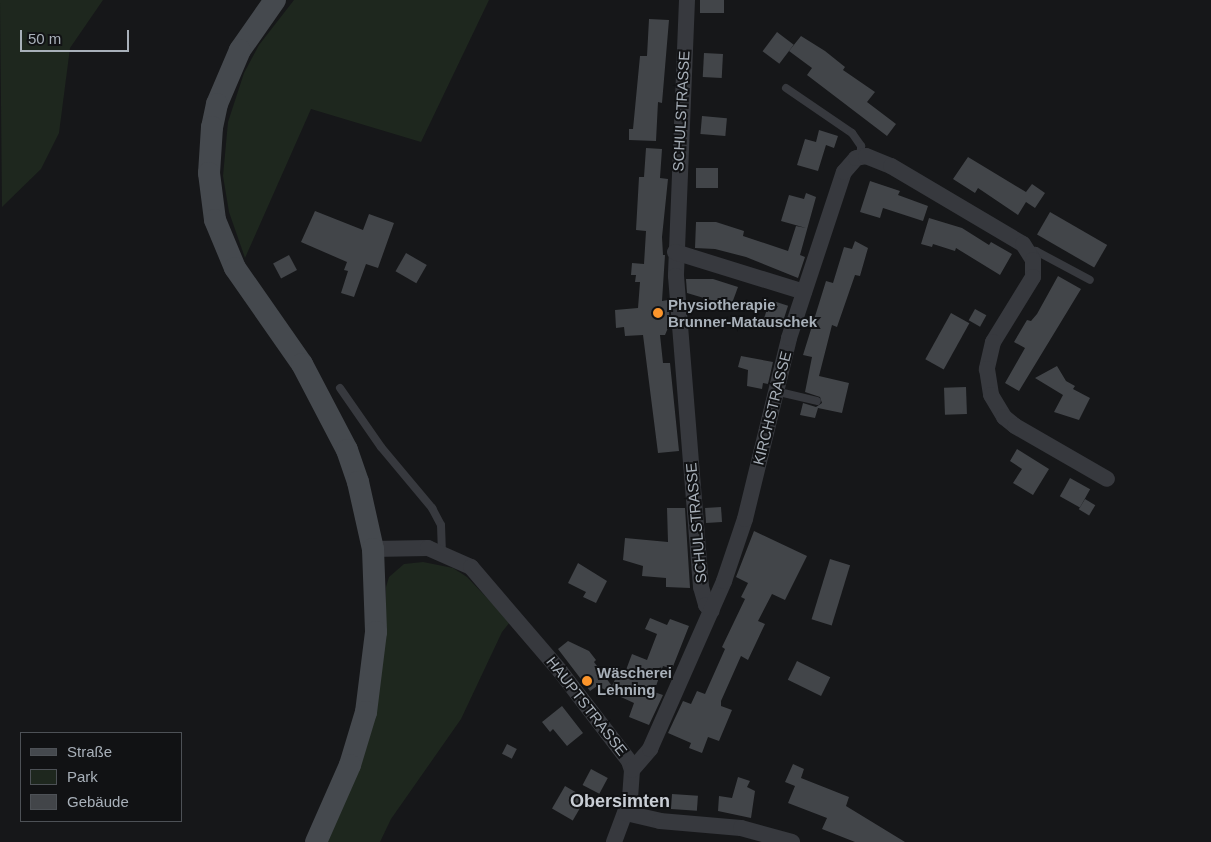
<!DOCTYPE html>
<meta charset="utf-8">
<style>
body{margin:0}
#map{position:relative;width:1211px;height:842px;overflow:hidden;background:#161719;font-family:Helvetica,sans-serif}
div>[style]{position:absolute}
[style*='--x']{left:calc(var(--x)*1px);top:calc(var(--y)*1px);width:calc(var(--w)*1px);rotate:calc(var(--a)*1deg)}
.green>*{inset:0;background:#1e271e}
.building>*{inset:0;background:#424549;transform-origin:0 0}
.service>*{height:8px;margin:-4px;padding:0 4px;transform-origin:4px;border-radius:4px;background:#37393e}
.minor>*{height:16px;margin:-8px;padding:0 8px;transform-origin:8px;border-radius:8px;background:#37393e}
.secondary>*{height:22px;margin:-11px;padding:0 11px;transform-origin:11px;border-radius:11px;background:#45494e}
.dots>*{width:14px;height:14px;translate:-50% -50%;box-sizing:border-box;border:2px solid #111214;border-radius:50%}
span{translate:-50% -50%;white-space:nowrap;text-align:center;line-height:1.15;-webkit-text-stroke:4px #111214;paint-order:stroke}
.street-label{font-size:15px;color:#a8b0b9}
.poi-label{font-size:15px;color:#a8b0b9;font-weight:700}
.left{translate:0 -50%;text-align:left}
.quarter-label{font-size:18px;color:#c9ced5;font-weight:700}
.legend{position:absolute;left:20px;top:732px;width:162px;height:90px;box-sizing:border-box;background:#111214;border:1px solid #4d5156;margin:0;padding:6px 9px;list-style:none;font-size:15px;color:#a8b0b9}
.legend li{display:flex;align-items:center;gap:10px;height:25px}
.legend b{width:25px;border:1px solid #4d5156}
.scale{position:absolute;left:20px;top:30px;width:109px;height:22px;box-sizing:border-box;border:2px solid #a8b0b9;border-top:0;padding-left:6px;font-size:15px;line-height:18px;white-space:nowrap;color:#a8b0b9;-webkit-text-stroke:4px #111214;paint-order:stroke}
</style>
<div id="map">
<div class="green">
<div style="clip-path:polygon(0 0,103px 0,70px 48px,59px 133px,41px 169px,2px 207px)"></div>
<div style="clip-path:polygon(294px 0,489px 0,421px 142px,311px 109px,245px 258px,229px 212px,223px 176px,228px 122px,244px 73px,259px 45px)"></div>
<div style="clip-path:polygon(423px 562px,453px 568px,467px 577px,510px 622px,502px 632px,461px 719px,391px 819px,380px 842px,322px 842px,386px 630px,386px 587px,389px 577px,404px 564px)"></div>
</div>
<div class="building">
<div style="left:700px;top:0;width:24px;height:13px"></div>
<div style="clip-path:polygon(649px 19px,669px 20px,662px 103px,658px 102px,656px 141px,629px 140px,629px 129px,633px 129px,640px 56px,647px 56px)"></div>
<div style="left:777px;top:32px;width:21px;height:24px;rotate:37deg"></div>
<div style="clip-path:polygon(801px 36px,825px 51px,845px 67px,843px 70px,875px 92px,867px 102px,896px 124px,887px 136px,807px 75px,812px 68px,789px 51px)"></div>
<div style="left:704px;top:53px;width:19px;height:24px;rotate:3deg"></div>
<div style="left:702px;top:116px;width:25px;height:18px;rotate:5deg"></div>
<div style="clip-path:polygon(819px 130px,838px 136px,834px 148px,826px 145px,818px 171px,797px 165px,805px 139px,816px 142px)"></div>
<div style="clip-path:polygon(646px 148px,662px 149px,660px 178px,668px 179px,662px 237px,663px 255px,665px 255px,662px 301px,668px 300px,670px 323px,665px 335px,660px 335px,663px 363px,670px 363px,679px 451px,658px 453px,643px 335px,625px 336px,624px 327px,616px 328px,615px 310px,638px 308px,640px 282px,635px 282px,636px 275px,631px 275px,632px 263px,644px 264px,646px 231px,636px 230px,639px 177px,644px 177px)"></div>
<div style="clip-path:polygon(968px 157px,1026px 192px,1032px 184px,1045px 193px,1035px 208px,1026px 202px,1018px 215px,978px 188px,975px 193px,953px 179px)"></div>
<div style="left:696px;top:168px;width:22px;height:20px"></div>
<div style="clip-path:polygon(870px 181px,900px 191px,898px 195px,928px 206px,923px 221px,883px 208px,880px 218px,860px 212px)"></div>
<div style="clip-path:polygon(806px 193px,816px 197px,800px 255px,805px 257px,798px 278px,746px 257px,715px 249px,695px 248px,696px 222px,716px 222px,744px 231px,743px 236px,788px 251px,796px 226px,806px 228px,781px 221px,789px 195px,804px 199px)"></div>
<div style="clip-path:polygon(315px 211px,363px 230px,369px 214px,394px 223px,378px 268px,366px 264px,354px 297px,341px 293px,348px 271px,344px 270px,347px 262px,301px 242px)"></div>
<div style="left:1050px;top:212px;width:66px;height:26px;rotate:30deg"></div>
<div style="clip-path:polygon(929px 218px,962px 228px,989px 245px,991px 242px,1012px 254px,1000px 275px,956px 248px,955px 251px,933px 244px,932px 247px,921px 244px)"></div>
<div style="clip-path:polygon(855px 241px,868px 248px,860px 276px,855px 275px,837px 327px,832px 325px,819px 376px,849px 383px,842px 413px,818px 408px,815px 418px,800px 415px,803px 403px,816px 407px,822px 403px,820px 397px,805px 392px,812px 357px,803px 355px,826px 281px,833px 283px,844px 247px,852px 249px)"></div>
<div style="left:406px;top:253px;width:24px;height:21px;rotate:30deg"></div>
<div style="left:289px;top:255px;width:17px;height:18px;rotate:62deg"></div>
<div style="clip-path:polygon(1058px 276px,1081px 289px,1019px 391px,1005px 383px,1025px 348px,1014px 342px,1027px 320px,1031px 321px,1037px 314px)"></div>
<div style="clip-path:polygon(686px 279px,713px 279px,738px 287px,731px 306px,687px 293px)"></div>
<div style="left:770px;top:300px;width:19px;height:24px;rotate:18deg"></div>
<div style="left:975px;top:309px;width:13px;height:13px;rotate:29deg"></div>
<div style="left:951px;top:313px;width:21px;height:53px;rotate:29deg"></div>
<div style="clip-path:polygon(741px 356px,773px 362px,768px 384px,763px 383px,762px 389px,747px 386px,748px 370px,738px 367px)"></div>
<div style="clip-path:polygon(1057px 366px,1066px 381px,1075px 386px,1073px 389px,1090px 398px,1079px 420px,1054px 412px,1063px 395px,1035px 378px)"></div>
<div style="left:966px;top:387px;width:27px;height:22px;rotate:88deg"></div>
<div style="clip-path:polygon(1017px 449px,1049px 469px,1033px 495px,1013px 483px,1022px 469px,1010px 461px)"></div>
<div style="left:1070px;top:478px;width:23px;height:21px;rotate:29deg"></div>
<div style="left:1085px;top:499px;width:12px;height:12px;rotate:31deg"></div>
<div style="left:721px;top:507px;width:15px;height:16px;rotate:86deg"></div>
<div style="clip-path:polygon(667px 508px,685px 508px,690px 588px,666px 587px,666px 578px,642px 576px,643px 566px,623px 560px,625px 538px,668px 542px)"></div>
<div style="clip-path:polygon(754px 531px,807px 556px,785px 600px,772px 594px,758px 621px,765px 624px,748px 660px,741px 656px,721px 701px,721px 706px,732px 710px,719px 741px,708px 737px,702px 753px,689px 748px,691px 743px,668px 733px,683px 701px,691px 704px,697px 691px,705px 694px,725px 649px,722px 647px,745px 599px,741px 597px,748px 583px,736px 577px)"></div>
<div style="left:830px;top:559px;width:21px;height:63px;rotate:17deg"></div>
<div style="clip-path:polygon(578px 563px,607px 581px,596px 603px,583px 597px,586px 592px,568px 583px)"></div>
<div style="clip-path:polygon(650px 618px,667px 625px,670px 619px,689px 626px,672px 669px,663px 666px,654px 692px,663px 695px,649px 725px,629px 717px,634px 703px,597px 686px,590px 691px,558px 649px,568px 641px,589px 651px,596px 660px,594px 662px,612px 686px,617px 675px,623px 678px,632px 654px,647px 660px,657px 634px,645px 629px)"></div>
<div style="left:797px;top:661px;width:37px;height:21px;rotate:26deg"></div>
<div style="clip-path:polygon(562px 706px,583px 733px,567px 746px,553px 729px,550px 732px,542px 722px)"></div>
<div style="left:507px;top:744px;width:11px;height:11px;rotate:27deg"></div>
<div style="clip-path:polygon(793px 764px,804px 769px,801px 778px,849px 797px,846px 806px,905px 842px,855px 842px,822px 829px,827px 818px,788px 803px,795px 786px,785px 782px)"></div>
<div style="left:591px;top:769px;width:19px;height:18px;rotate:28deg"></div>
<div style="clip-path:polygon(738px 777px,750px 781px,747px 787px,755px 791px,751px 818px,718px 811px,719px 796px,732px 798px)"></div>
<div style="left:565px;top:786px;width:24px;height:26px;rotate:30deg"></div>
<div style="left:672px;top:794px;width:26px;height:15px;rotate:4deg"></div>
</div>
<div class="service">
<div style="--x:786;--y:88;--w:80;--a:34.3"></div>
<div style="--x:852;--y:133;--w:16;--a:55"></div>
<div style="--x:861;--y:146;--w:10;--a:90"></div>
<div style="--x:1028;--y:250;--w:8;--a:7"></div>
<div style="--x:1036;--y:251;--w:61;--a:28.2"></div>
<div style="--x:340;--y:388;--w:72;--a:55.2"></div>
<div style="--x:381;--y:447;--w:80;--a:50.1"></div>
<div style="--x:432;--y:508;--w:19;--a:62"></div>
<div style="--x:441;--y:525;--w:27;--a:88"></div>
<div style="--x:775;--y:391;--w:43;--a:13.4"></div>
</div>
<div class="minor">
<div style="--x:687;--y:0;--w:276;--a:92.3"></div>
<div style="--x:676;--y:276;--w:312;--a:85.4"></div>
<div style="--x:701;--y:587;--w:19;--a:74"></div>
<div style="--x:706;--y:605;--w:8;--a:45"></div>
<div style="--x:675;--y:252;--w:135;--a:17.2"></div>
<div style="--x:373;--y:549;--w:55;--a:-1"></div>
<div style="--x:428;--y:548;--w:47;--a:23.8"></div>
<div style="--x:471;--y:567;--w:137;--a:49.4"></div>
<div style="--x:560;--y:671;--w:113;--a:52.5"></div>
<div style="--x:629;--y:761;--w:9;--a:72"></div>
<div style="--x:632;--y:770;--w:29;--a:94"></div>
<div style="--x:630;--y:799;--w:46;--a:110.4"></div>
<div style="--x:632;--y:770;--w:28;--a:-49"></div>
<div style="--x:650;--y:749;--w:184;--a:-66.2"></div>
<div style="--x:724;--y:581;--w:65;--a:-71.3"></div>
<div style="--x:745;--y:519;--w:186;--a:-76.3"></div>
<div style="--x:789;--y:338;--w:175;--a:-71.7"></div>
<div style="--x:844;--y:172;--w:18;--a:-49"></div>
<div style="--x:856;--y:158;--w:10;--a:-11"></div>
<div style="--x:866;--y:156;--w:27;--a:22"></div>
<div style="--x:891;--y:166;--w:153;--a:30.6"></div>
<div style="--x:1023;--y:244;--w:19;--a:58"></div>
<div style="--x:1033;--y:260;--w:17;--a:90"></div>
<div style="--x:1033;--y:277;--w:76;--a:121.6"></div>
<div style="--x:993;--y:342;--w:28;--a:103"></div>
<div style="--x:987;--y:369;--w:26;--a:81"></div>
<div style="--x:991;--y:395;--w:26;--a:59"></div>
<div style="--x:1004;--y:417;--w:14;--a:39"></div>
<div style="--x:1015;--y:426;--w:106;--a:29.9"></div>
<div style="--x:626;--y:813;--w:35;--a:13"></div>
<div style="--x:660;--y:821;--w:81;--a:4.9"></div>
<div style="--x:741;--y:828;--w:53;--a:15.4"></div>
</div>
<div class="secondary">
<div style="--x:275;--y:0;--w:61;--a:125"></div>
<div style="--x:240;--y:50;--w:59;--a:113.1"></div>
<div style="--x:217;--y:104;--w:24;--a:102"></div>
<div style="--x:212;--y:127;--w:46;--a:93.7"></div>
<div style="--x:209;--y:173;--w:47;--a:82.7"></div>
<div style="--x:215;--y:220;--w:52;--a:67.4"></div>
<div style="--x:235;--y:268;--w:117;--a:55.1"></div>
<div style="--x:302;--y:364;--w:97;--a:62.4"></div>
<div style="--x:347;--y:450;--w:34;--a:71"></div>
<div style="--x:358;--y:482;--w:69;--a:77.4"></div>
<div style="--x:373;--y:549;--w:83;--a:87.9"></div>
<div style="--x:376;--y:632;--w:81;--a:97.1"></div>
<div style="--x:366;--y:712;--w:55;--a:106.8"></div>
<div style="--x:350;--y:765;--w:84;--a:113.8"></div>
</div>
<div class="dots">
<div style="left:658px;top:313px;background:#fc952b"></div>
<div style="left:587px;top:681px;background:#fc952b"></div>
</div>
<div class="street-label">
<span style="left:681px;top:111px;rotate:-87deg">SCHULSTRASSE</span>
<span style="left:772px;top:408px;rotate:-76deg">KIRCHSTRASSE</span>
<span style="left:696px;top:523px;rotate:-95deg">SCHULSTRASSE</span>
<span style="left:587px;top:706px;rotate:52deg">HAUPTSTRASSE</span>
</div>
<div class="poi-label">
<span class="left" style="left:668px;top:313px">Physiotherapie<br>Brunner-Matauschek</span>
<span class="left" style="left:597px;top:681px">Wäscherei<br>Lehning</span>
</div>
<div class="quarter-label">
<span style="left:620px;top:801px">Obersimten</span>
</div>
<ul class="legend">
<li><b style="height:6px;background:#45494e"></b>Straße</li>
<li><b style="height:14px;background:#1e271e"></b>Park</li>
<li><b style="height:14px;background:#424549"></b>Gebäude</li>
</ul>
<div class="scale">50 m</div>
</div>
